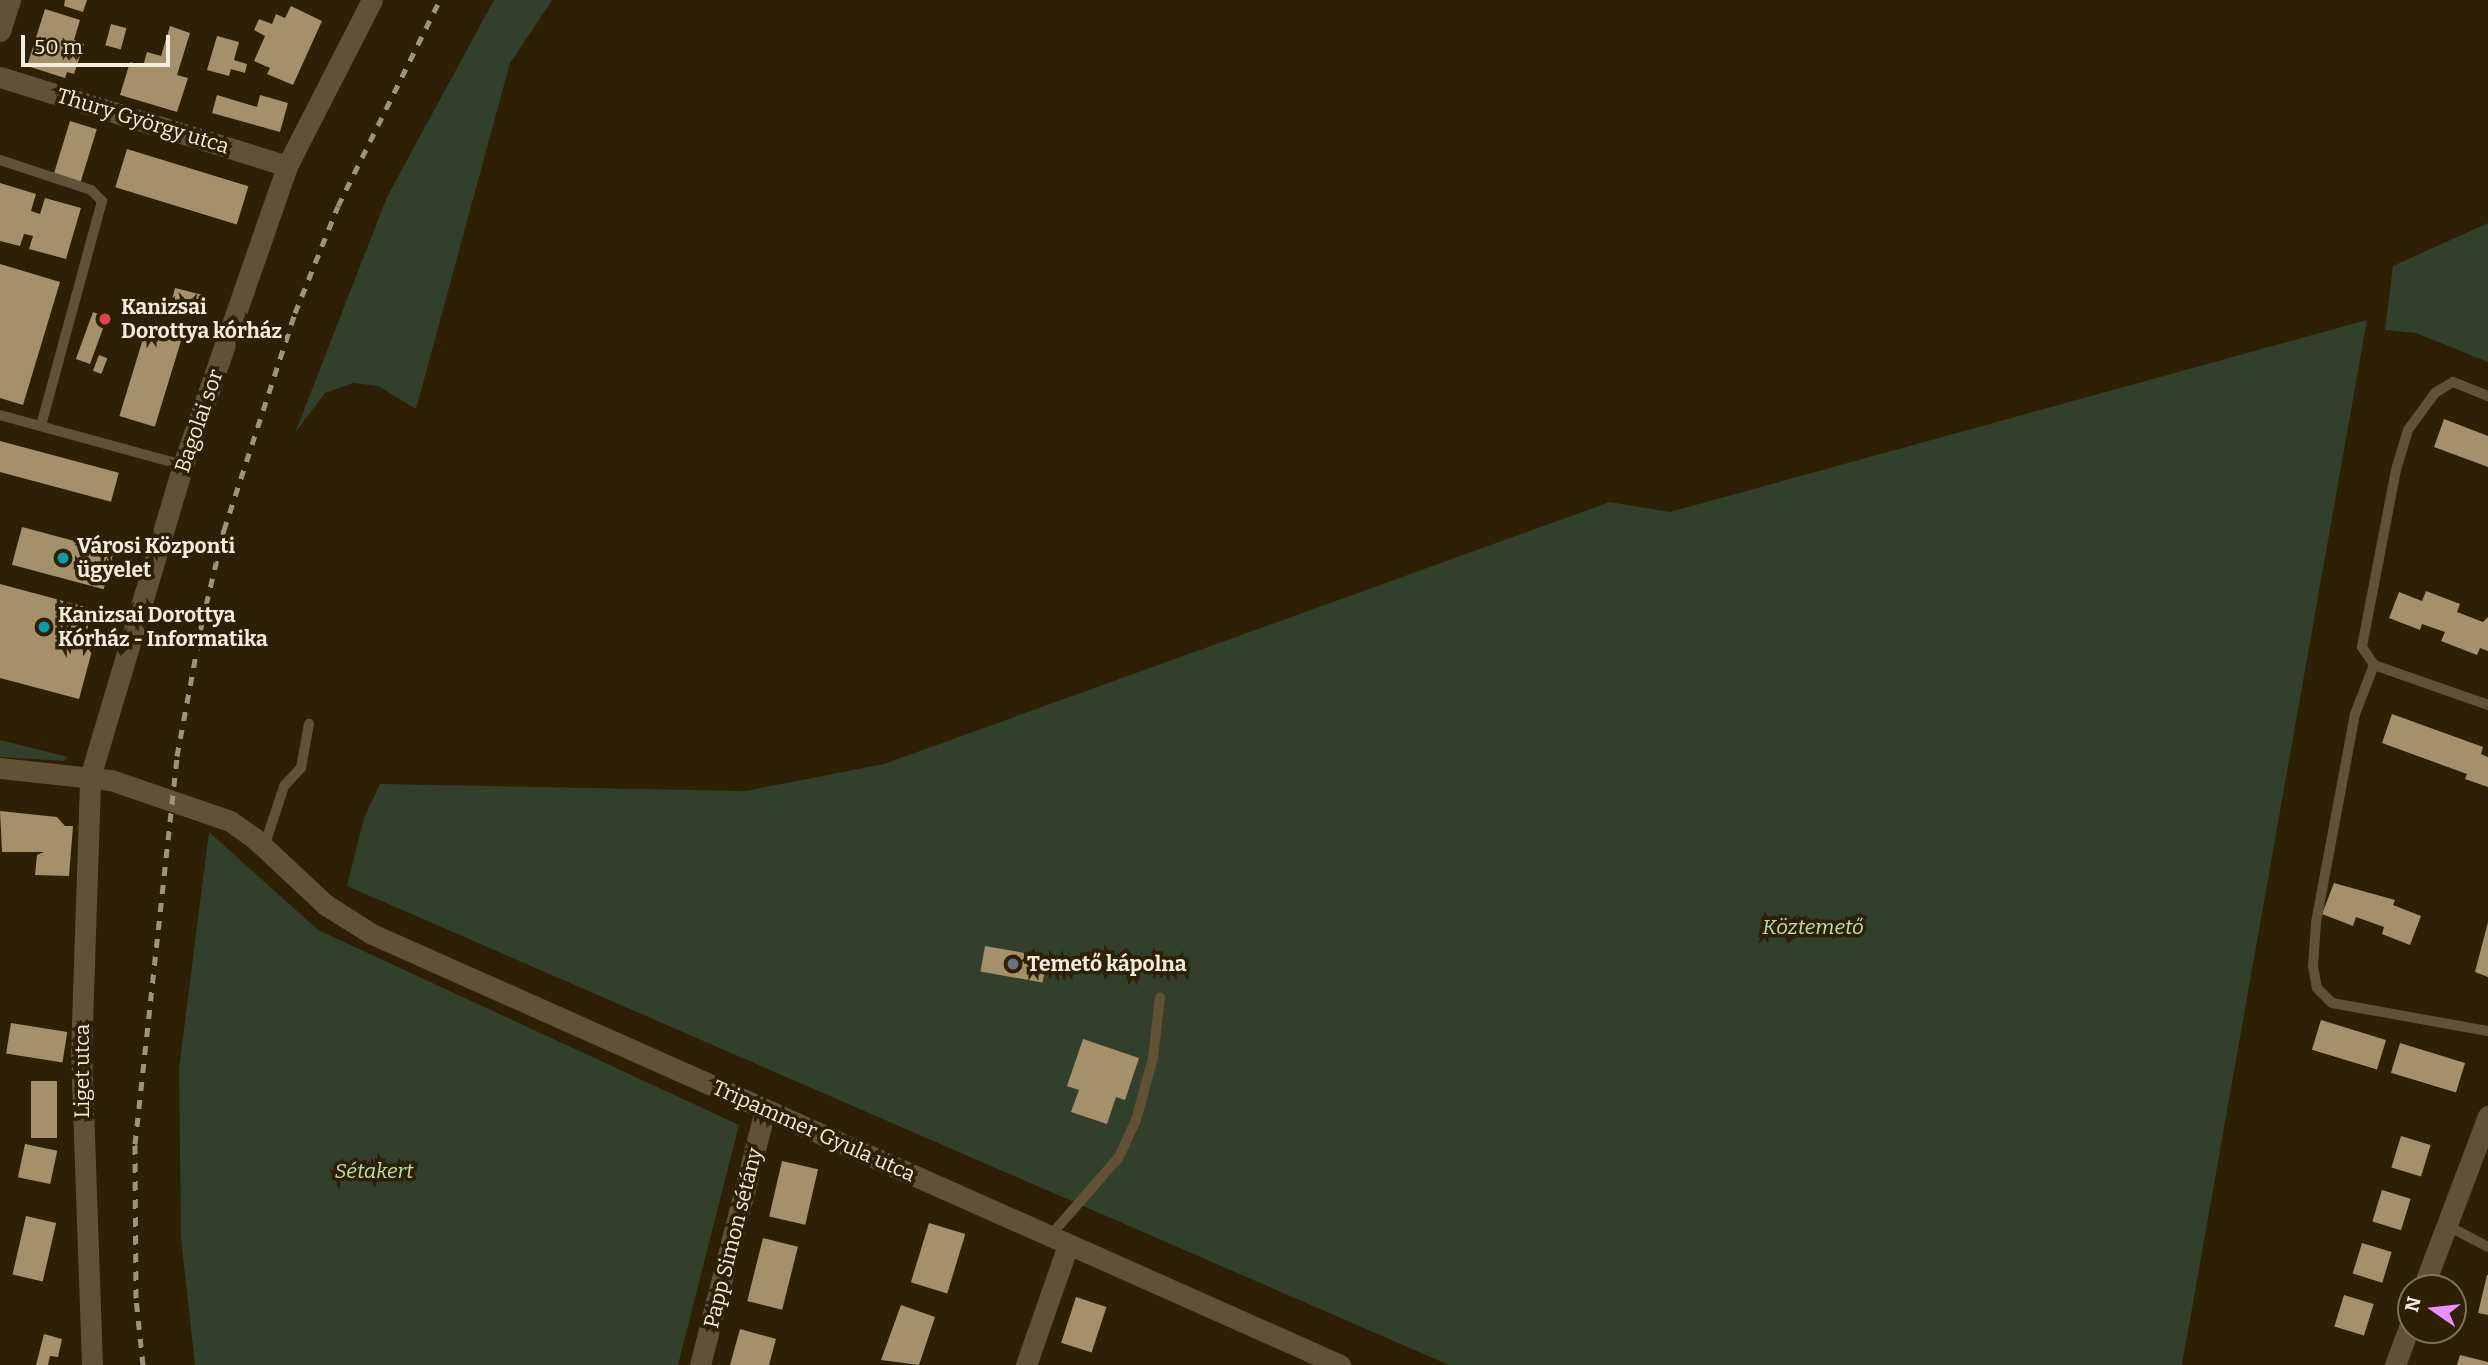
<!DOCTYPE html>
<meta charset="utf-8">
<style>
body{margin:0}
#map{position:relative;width:2488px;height:1365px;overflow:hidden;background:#2d2005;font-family:Bitter,serif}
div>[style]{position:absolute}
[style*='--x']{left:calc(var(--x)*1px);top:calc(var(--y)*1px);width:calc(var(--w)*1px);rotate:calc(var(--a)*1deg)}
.green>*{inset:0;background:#32402b}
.building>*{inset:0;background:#a5906c;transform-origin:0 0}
.service>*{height:10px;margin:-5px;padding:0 5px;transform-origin:5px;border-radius:5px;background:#615137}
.minor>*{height:21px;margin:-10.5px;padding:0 10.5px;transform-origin:10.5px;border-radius:10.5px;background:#615137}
.rail>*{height:5px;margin-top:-2.5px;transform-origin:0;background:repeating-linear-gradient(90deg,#9d937e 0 9px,transparent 0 18px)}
.dots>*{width:19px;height:19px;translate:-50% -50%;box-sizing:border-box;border:4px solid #2d2005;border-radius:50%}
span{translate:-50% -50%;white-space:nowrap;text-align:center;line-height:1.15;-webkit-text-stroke:7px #2d2005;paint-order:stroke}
.street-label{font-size:21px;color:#f5ecdc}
.poi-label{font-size:21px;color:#f5ecdc;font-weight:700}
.left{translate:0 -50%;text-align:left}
.park-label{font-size:21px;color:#b9e0a7;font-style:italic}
.north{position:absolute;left:2397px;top:1274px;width:70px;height:70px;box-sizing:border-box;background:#2d2005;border:2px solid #7d725b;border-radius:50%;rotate:284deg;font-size:19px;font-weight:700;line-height:28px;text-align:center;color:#f5ecdc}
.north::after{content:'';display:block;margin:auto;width:24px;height:32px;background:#eb8dfc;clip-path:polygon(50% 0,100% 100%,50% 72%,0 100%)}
.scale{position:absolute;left:21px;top:35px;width:149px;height:32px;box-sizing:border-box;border:4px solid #f5ecdc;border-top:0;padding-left:9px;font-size:21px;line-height:24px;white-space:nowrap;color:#f5ecdc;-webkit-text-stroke:5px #2d2005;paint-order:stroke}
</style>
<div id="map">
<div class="green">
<div style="clip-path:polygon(494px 0,552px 0,510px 63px,416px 409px,378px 386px,353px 383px,325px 393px,295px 433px,387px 197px)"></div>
<div style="clip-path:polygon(2488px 223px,2488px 362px,2416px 333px,2385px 330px,2393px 266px)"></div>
<div style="clip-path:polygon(2367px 320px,2182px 1365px,1449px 1365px,347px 886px,364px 818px,380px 784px,746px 791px,884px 764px,1610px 502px,1670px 512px)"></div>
<div style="clip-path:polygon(0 740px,68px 757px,64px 761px,0 757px)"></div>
<div style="clip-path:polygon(209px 832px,318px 930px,739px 1125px,678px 1365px,195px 1365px,181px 1238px,179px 1069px)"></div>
</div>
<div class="building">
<div style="clip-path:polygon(65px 0,87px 0,83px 12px,64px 6px)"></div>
<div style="clip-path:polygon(291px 6px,322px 21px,293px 85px,267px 74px,270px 68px,254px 61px,265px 36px,254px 30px,259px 19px,272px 24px,276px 14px,285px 18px)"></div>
<div style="clip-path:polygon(45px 9px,80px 20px,74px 40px,84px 44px,74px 74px,67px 72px,65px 78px,27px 66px)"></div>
<div style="left:111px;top:24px;width:16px;height:22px;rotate:15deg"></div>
<div style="clip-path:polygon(170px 26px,190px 33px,177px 75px,188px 78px,177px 112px,120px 95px,130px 62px,143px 66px,147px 52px,161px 56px)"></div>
<div style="clip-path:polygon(217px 36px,239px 42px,234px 60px,247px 64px,245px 73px,231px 69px,229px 76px,207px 70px)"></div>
<div style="clip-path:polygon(217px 95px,257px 107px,260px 95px,288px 103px,280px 132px,212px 113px)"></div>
<div style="left:70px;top:121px;width:28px;height:55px;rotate:17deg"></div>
<div style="left:127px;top:149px;width:127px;height:40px;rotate:17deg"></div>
<div style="clip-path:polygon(0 183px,36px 194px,31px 211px,40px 214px,45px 198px,81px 208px,66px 259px,29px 249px,33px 236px,24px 234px,20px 246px,0 241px)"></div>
<div style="clip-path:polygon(0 264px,60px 282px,23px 405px,0 398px)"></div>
<div style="left:175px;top:288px;width:33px;height:16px;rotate:14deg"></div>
<div style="left:93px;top:312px;width:15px;height:50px;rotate:20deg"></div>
<div style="left:146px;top:329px;width:37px;height:91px;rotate:17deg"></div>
<div style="left:99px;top:355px;width:9px;height:17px;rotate:21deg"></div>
<div style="clip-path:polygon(2444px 419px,2488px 436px,2488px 467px,2434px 447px)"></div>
<div style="left:0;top:441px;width:123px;height:30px;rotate:15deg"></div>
<div style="left:22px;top:527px;width:95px;height:39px;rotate:15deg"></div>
<div style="clip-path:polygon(0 584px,93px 609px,83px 644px,93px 647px,79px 699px,0 678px)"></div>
<div style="clip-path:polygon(2426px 591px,2460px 604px,2457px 612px,2483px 622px,2488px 617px,2488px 651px,2480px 648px,2477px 655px,2441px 641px,2445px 632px,2422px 624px,2420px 630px,2389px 618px,2399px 592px,2422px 601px)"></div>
<div style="clip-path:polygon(2392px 714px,2483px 747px,2481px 754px,2488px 757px,2488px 787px,2465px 779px,2467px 774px,2382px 743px)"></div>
<div style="clip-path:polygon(0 811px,57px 817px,65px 826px,73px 826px,69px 876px,35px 875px,37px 855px,44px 852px,2px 852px)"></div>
<div style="clip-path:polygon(2334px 883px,2395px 900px,2393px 905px,2421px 916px,2410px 945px,2382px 934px,2384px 927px,2356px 917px,2353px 926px,2322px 914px)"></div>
<div style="clip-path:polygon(2488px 922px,2488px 977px,2475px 972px)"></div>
<div style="left:985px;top:946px;width:63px;height:26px;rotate:10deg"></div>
<div style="left:2321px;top:1020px;width:68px;height:31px;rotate:17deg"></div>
<div style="left:11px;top:1023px;width:57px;height:31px;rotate:9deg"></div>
<div style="clip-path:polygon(1083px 1039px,1139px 1058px,1125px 1100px,1116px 1097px,1107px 1124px,1071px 1112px,1079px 1090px,1067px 1086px)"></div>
<div style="left:2400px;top:1043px;width:68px;height:31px;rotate:17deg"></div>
<div style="left:31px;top:1081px;width:26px;height:57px"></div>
<div style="left:2401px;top:1136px;width:31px;height:33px;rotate:17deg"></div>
<div style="left:25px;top:1144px;width:33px;height:34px;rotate:12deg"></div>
<div style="left:782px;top:1161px;width:37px;height:57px;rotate:13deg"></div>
<div style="left:2382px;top:1190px;width:30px;height:33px;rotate:17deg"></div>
<div style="left:26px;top:1216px;width:31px;height:60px;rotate:13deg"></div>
<div style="left:929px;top:1223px;width:38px;height:62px;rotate:17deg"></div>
<div style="left:763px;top:1238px;width:36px;height:65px;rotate:14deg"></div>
<div style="left:2362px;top:1243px;width:31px;height:32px;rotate:17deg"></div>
<div style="clip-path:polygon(2487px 1275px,2488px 1275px,2488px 1315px,2478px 1313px)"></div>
<div style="left:2344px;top:1295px;width:31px;height:33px;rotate:17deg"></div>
<div style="left:1076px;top:1297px;width:32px;height:48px;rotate:18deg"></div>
<div style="clip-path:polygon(901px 1305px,935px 1317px,919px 1365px,881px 1360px)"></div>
<div style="clip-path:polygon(740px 1329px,776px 1339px,769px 1365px,730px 1365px)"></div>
<div style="clip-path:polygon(44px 1334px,62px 1339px,58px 1357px,50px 1356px,48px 1365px,36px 1365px)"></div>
<div style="clip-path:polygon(2460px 1355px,2488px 1362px,2488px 1365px,2457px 1365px)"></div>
</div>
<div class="service">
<div style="--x:0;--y:160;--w:96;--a:18.2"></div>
<div style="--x:91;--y:190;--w:16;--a:45"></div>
<div style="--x:102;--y:201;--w:233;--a:105.2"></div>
<div style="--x:2488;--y:396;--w:38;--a:-158"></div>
<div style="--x:2453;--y:382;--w:21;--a:149"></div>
<div style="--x:2435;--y:393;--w:46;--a:126.1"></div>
<div style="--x:2408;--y:430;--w:42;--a:106.7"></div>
<div style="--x:2396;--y:470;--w:180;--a:100.9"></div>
<div style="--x:2362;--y:647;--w:22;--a:56"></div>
<div style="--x:2374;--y:665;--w:53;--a:111.2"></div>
<div style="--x:2355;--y:714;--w:213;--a:100.6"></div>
<div style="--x:2316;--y:923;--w:43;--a:94"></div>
<div style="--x:2313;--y:966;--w:22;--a:80"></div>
<div style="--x:2317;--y:988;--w:21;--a:45"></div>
<div style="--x:2332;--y:1003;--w:158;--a:10.2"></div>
<div style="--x:0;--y:415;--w:190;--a:15.3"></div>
<div style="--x:2374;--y:665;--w:121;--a:19.3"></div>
<div style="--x:264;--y:847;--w:64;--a:-71.8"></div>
<div style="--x:284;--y:786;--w:25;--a:-47"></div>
<div style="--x:301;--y:768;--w:45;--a:-79.7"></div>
<div style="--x:2446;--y:1225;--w:47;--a:27.6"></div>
<div style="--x:1050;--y:1236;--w:105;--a:-48.9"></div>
<div style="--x:1119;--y:1157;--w:41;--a:-65.3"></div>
<div style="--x:1136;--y:1120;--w:64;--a:-74.7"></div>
<div style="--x:1153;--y:1058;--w:61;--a:-83.5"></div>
</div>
<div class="minor">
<div style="--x:0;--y:31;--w:33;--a:-72"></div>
<div style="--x:0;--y:77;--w:300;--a:17.2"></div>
<div style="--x:0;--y:768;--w:112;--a:6.2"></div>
<div style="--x:111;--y:780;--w:126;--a:19"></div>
<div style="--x:230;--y:821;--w:28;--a:35"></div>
<div style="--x:253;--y:837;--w:100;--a:43"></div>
<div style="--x:326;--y:905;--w:54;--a:32.2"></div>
<div style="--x:372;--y:934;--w:1060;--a:24"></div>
<div style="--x:2423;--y:1288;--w:184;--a:-69.3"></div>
<div style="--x:92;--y:1365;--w:311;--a:-92"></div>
<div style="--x:81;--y:1054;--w:277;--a:-88.1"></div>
<div style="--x:90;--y:777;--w:326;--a:-73.4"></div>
<div style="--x:183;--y:465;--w:317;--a:-70.8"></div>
<div style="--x:287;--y:166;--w:186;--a:-62.9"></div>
<div style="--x:700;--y:1365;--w:263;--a:-75.7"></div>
<div style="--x:1026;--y:1365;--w:127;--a:-70.7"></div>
<div style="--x:2395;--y:1365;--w:46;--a:-69.6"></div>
</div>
<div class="rail">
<div style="--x:143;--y:1365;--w:67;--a:-96"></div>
<div style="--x:136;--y:1298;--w:154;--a:-90.4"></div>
<div style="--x:135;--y:1144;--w:390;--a:-83.8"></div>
<div style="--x:177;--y:756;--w:136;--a:-79.4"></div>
<div style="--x:202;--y:622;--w:95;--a:-76.6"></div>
<div style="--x:224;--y:530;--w:228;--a:-71.9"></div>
<div style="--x:295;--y:313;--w:115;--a:-68.1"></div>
<div style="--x:338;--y:206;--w:230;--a:-63.7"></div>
</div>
<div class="dots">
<div style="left:105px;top:319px;background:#e0444e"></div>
<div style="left:63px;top:558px;background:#0f9aa8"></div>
<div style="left:44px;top:627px;background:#0f9aa8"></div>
<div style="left:1013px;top:964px;background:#6b7280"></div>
</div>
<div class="street-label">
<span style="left:143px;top:121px;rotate:17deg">Thury György utca</span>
<span style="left:199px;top:421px;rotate:-71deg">Bagolai sor</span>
<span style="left:82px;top:1071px;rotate:-90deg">Liget utca</span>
<span style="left:814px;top:1131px;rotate:24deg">Tripammer Gyula utca</span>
<span style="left:733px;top:1238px;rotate:-76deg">Papp Simon sétány</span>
</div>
<div class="poi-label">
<span class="left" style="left:121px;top:319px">Kanizsai<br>Dorottya kórház</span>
<span class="left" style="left:77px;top:558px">Városi Központi<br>ügyelet</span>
<span class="left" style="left:58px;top:627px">Kanizsai Dorottya<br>Kórház - Informatika</span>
<span class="left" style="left:1027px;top:964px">Temető kápolna</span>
</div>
<div class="park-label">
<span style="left:1813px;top:927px">Köztemető</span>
<span style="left:374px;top:1171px">Sétakert</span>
</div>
<div class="north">N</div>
<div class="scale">50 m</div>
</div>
